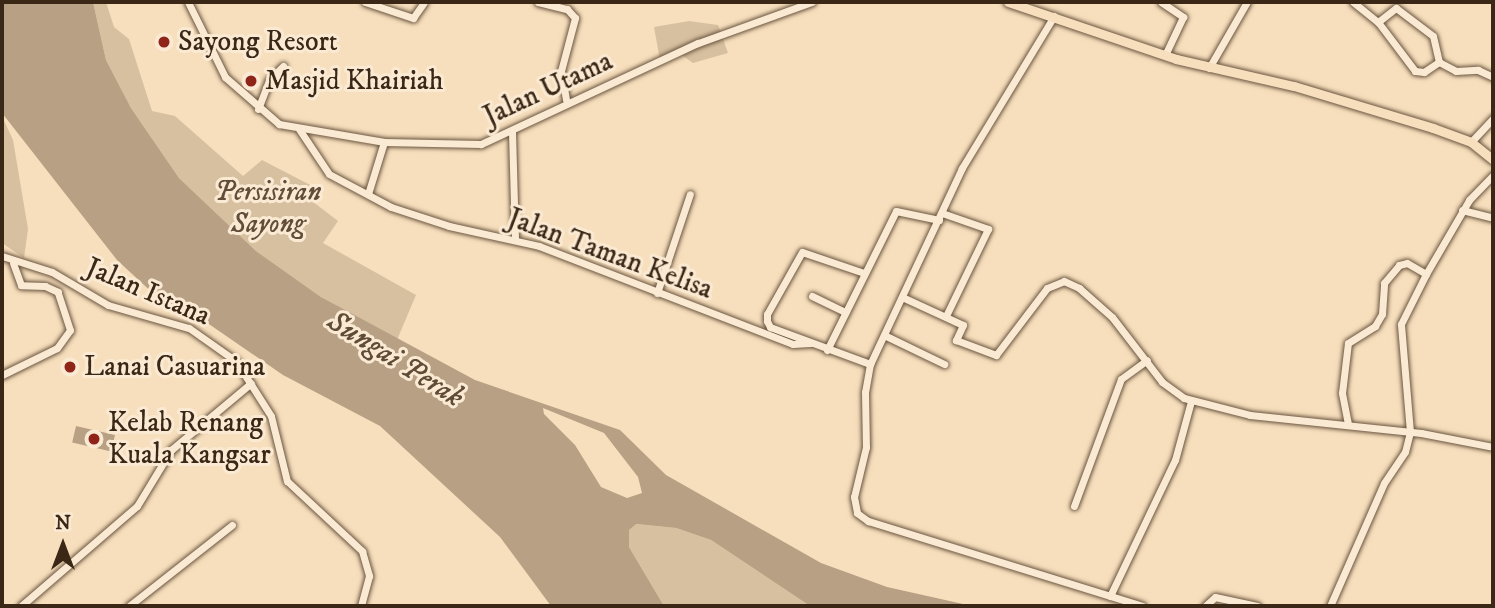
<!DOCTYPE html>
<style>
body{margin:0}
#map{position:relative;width:1495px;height:608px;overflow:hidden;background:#f7dfbd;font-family:"IM FELL DW Pica",serif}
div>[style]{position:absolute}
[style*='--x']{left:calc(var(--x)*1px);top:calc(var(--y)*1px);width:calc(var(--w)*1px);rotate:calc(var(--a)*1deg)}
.green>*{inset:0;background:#d7c0a0}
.water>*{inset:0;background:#b7a084;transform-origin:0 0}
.roads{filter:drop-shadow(0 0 2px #6a553f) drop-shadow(0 0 2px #6a553f)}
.minor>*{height:7px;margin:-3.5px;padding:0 3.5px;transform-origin:3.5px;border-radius:3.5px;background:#faead4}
.major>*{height:9px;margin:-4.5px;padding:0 4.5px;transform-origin:4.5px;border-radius:4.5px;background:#f7dfbd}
.dots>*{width:19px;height:19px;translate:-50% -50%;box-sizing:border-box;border:4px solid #faead4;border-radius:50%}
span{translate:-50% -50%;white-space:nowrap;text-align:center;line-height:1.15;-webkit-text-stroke:6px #faead4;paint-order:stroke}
.poi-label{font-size:28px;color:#3b2715}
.left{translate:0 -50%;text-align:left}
.street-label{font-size:28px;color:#3b2715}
.park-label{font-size:28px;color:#624d38;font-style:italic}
.water-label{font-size:30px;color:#604b36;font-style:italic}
.frame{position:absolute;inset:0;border:4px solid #3b2715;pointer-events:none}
.north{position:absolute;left:28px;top:510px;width:70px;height:70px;-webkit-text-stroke:5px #faead4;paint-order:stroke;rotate:0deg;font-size:19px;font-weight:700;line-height:28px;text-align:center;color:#3b2715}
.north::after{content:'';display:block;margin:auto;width:24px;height:32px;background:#3b2715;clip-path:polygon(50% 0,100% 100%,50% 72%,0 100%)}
</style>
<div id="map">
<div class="green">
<div style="clip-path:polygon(93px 2px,106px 2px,114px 27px,129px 39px,152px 111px,175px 116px,243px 176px,262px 160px,316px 188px,312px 201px,338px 221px,323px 243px,416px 295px,397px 340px,321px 297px,256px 251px,179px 178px,131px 108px,106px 60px)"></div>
<div style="clip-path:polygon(689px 21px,718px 25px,728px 53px,693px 63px,679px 53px,660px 60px,654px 27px)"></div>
<div style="clip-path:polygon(2px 116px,13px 140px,28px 229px,24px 258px,2px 243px)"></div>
<div style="clip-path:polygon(635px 524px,676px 528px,711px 540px,810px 606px,664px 606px,629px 547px,629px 530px)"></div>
</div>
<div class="water">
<div style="clip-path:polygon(evenodd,2px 2px,93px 2px,106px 60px,131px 108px,179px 178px,256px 251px,321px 297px,475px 380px,620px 430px,666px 475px,821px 563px,887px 587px,972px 606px,810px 606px,711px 540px,676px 528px,636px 524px,629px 530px,629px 547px,664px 606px,551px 606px,500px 537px,380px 426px,283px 375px,203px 320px,157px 297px,117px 260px,2px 113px,2px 2px,543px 408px,604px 433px,638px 477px,642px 493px,627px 498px,601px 487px,575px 445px,544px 414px,543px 408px)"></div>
<div style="left:76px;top:426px;width:40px;height:17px;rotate:13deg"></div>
</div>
<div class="roads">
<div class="minor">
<div style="--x:188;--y:2;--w:84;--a:63.7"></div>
<div style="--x:225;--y:77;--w:72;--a:41"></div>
<div style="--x:279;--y:124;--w:107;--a:9.7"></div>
<div style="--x:384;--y:142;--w:97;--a:1.2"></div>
<div style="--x:481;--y:144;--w:239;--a:-25"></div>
<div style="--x:698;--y:43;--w:121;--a:-19.8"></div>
<div style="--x:365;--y:2;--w:51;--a:18.4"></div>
<div style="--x:413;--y:18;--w:19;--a:-55"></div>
<div style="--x:538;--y:2;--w:30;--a:14"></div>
<div style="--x:567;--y:9;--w:12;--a:48"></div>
<div style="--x:575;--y:18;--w:55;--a:104.8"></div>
<div style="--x:561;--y:71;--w:29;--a:80"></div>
<div style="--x:1161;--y:2;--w:27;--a:34"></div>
<div style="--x:1183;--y:17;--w:42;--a:115.3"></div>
<div style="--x:1353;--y:2;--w:32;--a:39"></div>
<div style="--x:1378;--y:22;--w:61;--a:52.9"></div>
<div style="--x:1415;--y:71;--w:9;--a:6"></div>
<div style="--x:1424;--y:72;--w:18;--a:-34"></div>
<div style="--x:1439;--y:62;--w:19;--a:28"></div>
<div style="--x:1456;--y:71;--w:22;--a:-3"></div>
<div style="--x:1478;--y:70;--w:17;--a:25"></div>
<div style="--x:1054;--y:16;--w:178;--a:121.2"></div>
<div style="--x:962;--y:168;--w:217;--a:115.1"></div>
<div style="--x:870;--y:364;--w:28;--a:100"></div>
<div style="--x:865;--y:392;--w:55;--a:89"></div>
<div style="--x:866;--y:447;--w:51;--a:103.5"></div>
<div style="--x:854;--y:497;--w:16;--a:79"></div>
<div style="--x:857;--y:513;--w:14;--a:36"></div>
<div style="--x:868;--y:521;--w:287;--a:17.2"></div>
<div style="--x:1378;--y:22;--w:23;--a:-38"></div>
<div style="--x:1396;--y:8;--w:46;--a:37.1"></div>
<div style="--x:1433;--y:36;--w:27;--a:77"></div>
<div style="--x:1209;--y:68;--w:76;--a:-60.1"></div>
<div style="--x:258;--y:109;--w:31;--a:-69"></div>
<div style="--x:269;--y:80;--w:20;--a:-45"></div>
<div style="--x:299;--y:129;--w:54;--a:56.3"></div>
<div style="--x:329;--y:174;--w:70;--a:28"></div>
<div style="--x:391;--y:207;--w:61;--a:18.1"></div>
<div style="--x:449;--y:226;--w:92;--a:12.5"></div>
<div style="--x:539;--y:246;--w:272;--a:21.1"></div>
<div style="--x:793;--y:344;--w:17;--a:-3"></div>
<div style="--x:512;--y:132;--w:107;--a:88.4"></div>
<div style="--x:1471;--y:142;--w:33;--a:-47"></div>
<div style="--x:368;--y:194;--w:54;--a:-72.9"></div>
<div style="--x:1462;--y:210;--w:32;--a:14"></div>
<div style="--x:942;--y:213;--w:49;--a:19.2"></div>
<div style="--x:988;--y:229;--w:97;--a:115.8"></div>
<div style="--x:2;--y:256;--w:52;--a:17.7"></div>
<div style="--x:52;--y:272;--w:65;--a:30.5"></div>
<div style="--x:108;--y:305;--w:84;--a:15.9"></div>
<div style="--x:189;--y:328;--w:57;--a:35.1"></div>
<div style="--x:236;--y:361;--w:65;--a:57.5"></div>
<div style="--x:271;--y:416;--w:67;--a:76.2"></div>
<div style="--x:287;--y:481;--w:103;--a:43"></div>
<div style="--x:362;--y:551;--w:26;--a:74"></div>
<div style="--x:369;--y:576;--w:31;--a:105"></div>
<div style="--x:864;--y:273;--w:65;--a:-161.3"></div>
<div style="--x:802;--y:252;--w:71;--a:119.4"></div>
<div style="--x:767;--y:314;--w:7;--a:90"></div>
<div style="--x:767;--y:321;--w:7;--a:63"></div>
<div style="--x:770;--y:327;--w:107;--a:20.3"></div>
<div style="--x:657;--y:293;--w:104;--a:-71.6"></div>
<div style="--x:812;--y:296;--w:37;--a:26"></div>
<div style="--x:902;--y:297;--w:67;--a:24.7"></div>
<div style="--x:963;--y:325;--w:17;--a:115"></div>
<div style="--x:956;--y:340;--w:43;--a:20.6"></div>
<div style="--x:996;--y:355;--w:84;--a:-52.7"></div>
<div style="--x:1047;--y:288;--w:18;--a:-22"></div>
<div style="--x:1064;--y:281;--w:17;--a:25"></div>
<div style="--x:1079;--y:288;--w:44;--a:41.3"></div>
<div style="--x:1112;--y:317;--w:82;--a:52.4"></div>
<div style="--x:1162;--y:382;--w:27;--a:36"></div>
<div style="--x:1184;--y:398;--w:68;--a:14.4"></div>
<div style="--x:1250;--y:415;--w:172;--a:6"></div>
<div style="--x:1421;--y:433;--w:73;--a:11"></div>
<div style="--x:884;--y:335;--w:67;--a:25.8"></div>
<div style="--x:827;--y:350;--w:155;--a:-63.6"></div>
<div style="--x:896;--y:211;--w:44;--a:11.8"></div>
<div style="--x:2;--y:375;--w:61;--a:-26.1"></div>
<div style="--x:57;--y:348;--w:22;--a:-54"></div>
<div style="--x:70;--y:330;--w:40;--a:-108"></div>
<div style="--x:58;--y:292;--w:14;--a:-155"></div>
<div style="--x:45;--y:286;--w:24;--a:-178"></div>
<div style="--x:21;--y:285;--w:23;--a:-110"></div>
<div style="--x:1348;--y:424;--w:32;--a:-101"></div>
<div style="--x:1342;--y:393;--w:50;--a:-83.2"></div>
<div style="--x:1348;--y:343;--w:32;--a:-32"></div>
<div style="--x:1375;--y:326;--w:14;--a:-60"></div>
<div style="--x:1382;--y:314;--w:31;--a:-86"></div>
<div style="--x:1384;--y:283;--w:23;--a:-50"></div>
<div style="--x:1399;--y:265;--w:8;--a:-14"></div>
<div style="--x:1407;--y:263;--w:22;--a:30"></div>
<div style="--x:1426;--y:274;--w:86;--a:-59.8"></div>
<div style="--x:1469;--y:200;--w:35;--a:-46"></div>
<div style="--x:1074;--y:506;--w:135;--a:-69.7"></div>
<div style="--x:1121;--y:379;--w:32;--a:-36"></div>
<div style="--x:1110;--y:596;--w:151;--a:-64.5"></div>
<div style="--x:1175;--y:460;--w:61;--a:-74.8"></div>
<div style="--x:21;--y:606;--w:153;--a:-40.8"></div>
<div style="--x:137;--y:506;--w:66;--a:-58.7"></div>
<div style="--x:171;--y:450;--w:104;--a:-39.9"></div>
<div style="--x:129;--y:606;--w:131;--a:-38.2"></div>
<div style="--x:1205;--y:606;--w:13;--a:-42"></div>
<div style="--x:1215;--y:597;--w:43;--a:12.1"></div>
<div style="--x:1330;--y:606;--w:134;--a:-66.3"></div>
<div style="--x:1384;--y:483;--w:37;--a:-56"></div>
<div style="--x:1405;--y:452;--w:21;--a:-76"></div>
<div style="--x:1410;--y:432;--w:108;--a:-94.8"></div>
<div style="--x:1401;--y:324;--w:56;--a:-63.4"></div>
</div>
<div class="major">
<div style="--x:1008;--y:2;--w:177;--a:18.7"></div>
<div style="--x:1176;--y:59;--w:121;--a:12.9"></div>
<div style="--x:1294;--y:86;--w:145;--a:16.8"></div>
<div style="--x:1433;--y:128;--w:40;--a:20.2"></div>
<div style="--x:1471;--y:142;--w:28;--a:39"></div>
</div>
</div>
<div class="dots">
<div style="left:164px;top:42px;background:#8f2418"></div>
<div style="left:251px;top:81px;background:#8f2418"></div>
<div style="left:70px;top:367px;background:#8f2418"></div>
<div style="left:94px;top:439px;background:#8f2418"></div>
</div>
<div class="poi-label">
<span class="left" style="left:178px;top:42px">Sayong Resort</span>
<span class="left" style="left:265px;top:81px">Masjid Khairiah</span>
<span class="left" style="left:84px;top:367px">Lanai Casuarina</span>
<span class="left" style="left:108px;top:439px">Kelab Renang<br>Kuala Kangsar</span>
</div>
<div class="street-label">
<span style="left:548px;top:89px;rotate:-25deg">Jalan Utama</span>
<span style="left:610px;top:254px;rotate:20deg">Jalan Taman Kelisa</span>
<span style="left:148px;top:292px;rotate:23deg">Jalan Istana</span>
</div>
<div class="park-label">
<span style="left:268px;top:208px">Persisiran<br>Sayong</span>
</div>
<div class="water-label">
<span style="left:395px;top:360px;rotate:32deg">Sungai Perak</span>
</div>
<div class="frame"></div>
<div class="north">N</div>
</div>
